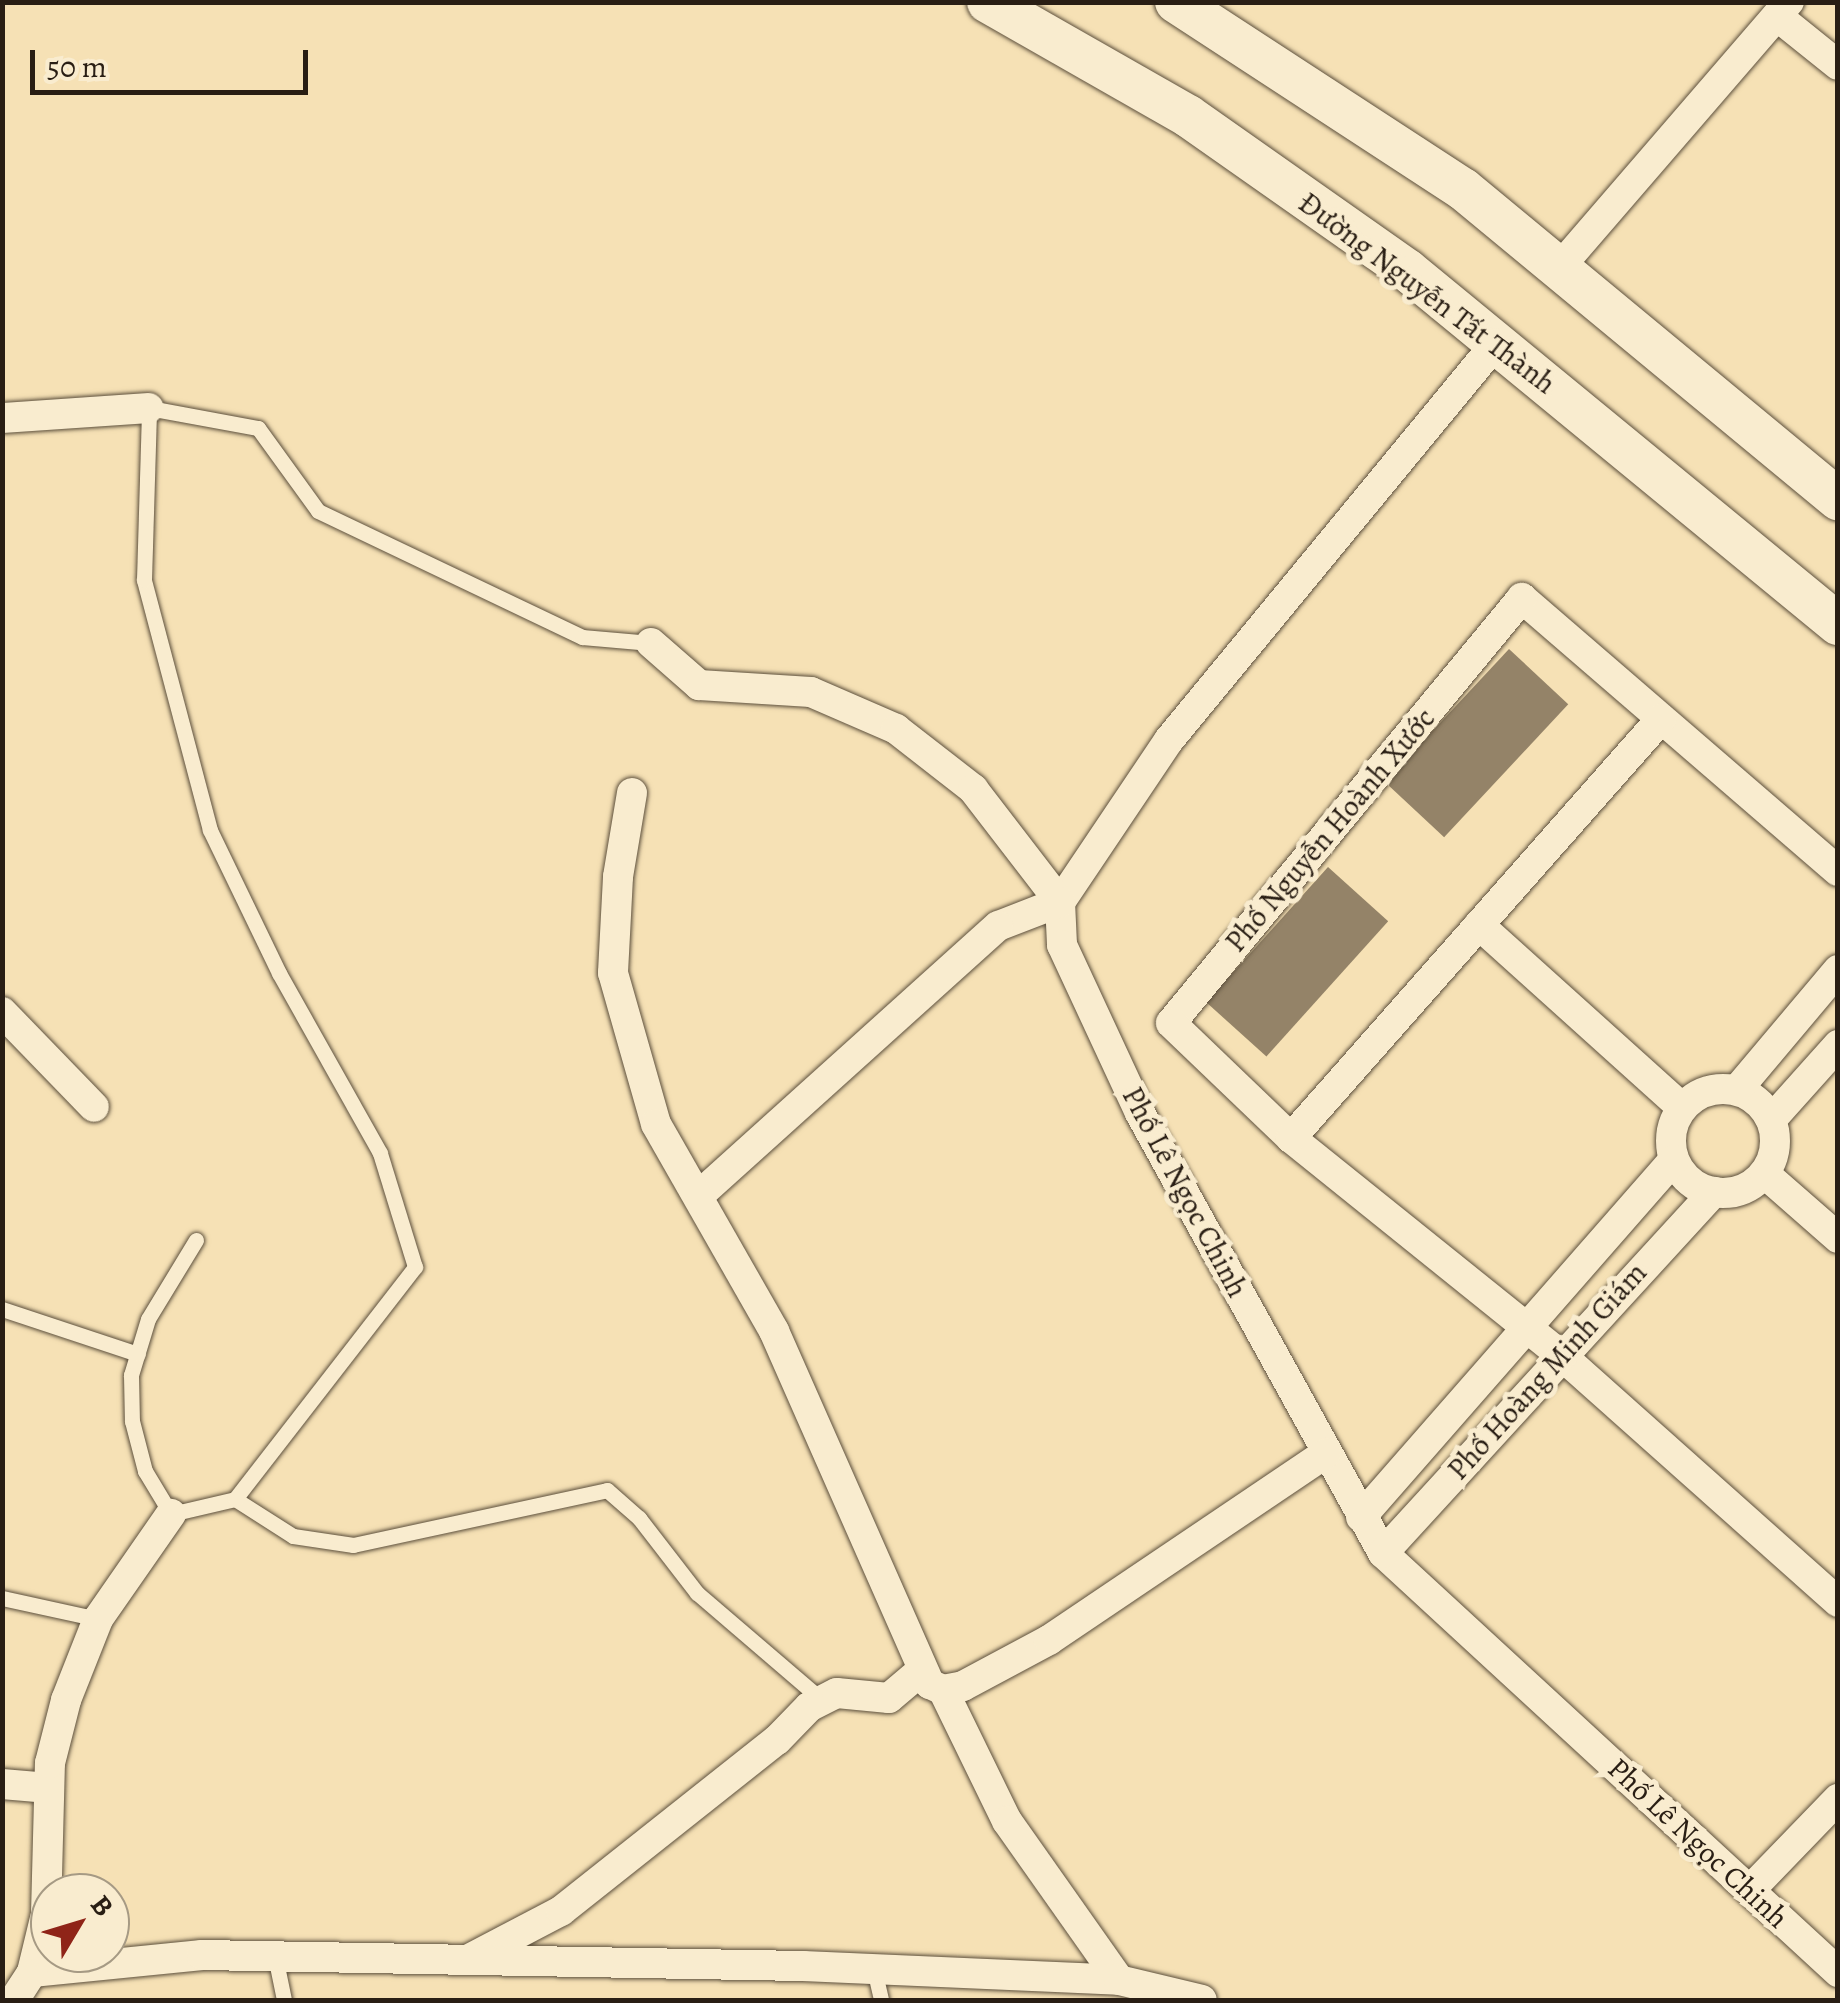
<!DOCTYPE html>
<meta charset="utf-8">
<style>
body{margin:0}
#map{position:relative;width:1840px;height:2003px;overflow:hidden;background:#f6e1b5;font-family:Alegreya,serif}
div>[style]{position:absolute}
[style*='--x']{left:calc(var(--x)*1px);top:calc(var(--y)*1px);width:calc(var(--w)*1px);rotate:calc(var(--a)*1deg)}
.building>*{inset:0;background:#948368;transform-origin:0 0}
.roads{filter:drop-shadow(0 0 2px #5c4f3c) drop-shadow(0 0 2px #5c4f3c)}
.lane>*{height:15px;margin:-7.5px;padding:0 7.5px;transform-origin:7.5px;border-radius:7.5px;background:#f9eccf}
.street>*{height:30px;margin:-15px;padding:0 15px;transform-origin:15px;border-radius:15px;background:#f9eccf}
.street>.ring{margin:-15px;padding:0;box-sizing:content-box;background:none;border:30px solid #f9eccf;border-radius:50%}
.secondary>*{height:42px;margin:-21px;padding:0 21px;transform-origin:21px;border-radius:21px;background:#f9eccf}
span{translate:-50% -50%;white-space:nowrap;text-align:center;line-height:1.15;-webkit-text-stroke:10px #f9eccf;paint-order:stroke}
.street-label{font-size:30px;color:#291e14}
.frame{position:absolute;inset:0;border:5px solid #291e14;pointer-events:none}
.north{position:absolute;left:30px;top:1873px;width:100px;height:100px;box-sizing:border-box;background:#f9eccf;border:2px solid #a69a84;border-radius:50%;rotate:52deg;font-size:28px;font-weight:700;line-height:40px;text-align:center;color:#291e14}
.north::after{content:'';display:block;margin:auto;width:35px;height:45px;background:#8f2418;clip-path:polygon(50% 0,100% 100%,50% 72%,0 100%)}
.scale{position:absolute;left:30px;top:50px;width:278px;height:45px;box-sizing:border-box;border:5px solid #291e14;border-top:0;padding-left:12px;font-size:30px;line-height:35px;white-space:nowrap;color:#291e14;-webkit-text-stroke:8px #f9eccf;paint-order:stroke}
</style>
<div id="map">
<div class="building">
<div style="left:1509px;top:649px;width:81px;height:182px;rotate:43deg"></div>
<div style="left:1328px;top:867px;width:81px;height:182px;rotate:42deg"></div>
</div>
<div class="roads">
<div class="lane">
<div style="--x:196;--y:1240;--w:92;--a:121.3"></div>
<div style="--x:148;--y:1319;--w:59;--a:106.9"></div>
<div style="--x:131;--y:1375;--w:46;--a:88.8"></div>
<div style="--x:132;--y:1421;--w:52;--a:75.4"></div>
<div style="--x:145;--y:1471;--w:50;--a:58.8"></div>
<div style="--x:171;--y:1514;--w:66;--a:-13.2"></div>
<div style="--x:235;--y:1499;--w:69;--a:32.5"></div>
<div style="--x:293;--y:1536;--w:61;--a:8.5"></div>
<div style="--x:353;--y:1545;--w:260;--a:-12.2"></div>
<div style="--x:607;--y:1490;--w:43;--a:41.2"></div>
<div style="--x:639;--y:1518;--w:95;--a:52.3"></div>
<div style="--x:697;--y:1593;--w:165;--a:40.6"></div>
<div style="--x:2;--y:1309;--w:143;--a:18.3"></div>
<div style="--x:235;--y:1499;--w:294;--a:-52.2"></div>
<div style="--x:415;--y:1267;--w:119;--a:-107.1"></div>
<div style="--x:380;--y:1153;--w:206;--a:-119.3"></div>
<div style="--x:279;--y:973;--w:159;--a:-115.8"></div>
<div style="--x:210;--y:830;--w:259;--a:-104.8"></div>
<div style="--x:144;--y:580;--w:172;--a:-88.3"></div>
<div style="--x:149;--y:408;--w:111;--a:10.4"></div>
<div style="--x:258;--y:428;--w:102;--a:54.1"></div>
<div style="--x:318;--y:511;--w:293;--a:25.5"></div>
<div style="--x:582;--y:637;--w:69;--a:5"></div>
<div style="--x:2;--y:1598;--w:98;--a:12.3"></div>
<div style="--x:275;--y:1956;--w:45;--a:78.4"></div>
<div style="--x:874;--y:1969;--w:32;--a:77"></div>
</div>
<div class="street">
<div style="--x:1777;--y:16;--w:78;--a:38.8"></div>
<div style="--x:1559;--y:268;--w:352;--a:-49.2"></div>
<div style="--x:1497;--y:342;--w:516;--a:129.49"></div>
<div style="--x:1169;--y:740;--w:195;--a:123.9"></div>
<div style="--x:1060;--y:902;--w:43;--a:87.3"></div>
<div style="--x:1062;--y:945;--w:185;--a:65.1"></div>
<div style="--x:1140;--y:1113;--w:503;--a:61.09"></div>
<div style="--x:1383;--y:1553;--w:619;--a:42.64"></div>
<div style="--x:2;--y:418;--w:147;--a:-3.9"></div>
<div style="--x:651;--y:643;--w:64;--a:41.2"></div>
<div style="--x:699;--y:685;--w:112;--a:3.6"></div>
<div style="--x:811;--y:692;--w:93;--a:23.5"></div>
<div style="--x:896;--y:729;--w:98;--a:37.9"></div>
<div style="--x:973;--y:789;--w:143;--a:52.4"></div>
<div style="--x:1060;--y:902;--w:66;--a:158.8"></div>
<div style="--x:998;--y:926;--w:402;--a:138"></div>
<div style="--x:632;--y:793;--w:85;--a:99.5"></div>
<div style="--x:618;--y:877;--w:96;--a:93"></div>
<div style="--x:613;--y:973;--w:157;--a:74.1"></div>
<div style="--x:656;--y:1124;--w:238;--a:60.3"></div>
<div style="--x:774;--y:1331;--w:386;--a:66.2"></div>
<div style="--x:930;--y:1684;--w:14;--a:25"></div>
<div style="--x:943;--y:1690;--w:20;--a:-11"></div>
<div style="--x:963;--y:1686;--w:98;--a:-28.1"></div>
<div style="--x:1049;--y:1640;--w:334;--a:-34"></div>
<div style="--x:1838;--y:871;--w:418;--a:-139.2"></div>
<div style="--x:1522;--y:598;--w:551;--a:129.55"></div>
<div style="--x:1171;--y:1023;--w:166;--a:43.8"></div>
<div style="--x:1291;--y:1138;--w:348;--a:38.8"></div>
<div style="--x:1562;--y:1356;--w:370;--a:41.7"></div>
<div style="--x:1479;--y:925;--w:273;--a:42"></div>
<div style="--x:2;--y:1012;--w:132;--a:45.9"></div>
<div class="ring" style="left:1671px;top:1089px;width:74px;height:74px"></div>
<div style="--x:1737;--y:1090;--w:157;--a:-49.9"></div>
<div style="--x:1771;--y:1120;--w:101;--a:-48.2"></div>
<div style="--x:1291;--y:1138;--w:559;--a:-48.55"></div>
<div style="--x:1765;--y:1174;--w:97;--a:41.2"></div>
<div style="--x:1361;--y:1517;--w:475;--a:-48.8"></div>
<div style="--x:1383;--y:1553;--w:490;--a:-47.5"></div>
<div style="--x:943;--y:1690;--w:146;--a:64"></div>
<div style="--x:1007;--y:1821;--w:194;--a:54.8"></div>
<div style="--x:2;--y:1784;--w:47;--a:4.9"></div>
<div style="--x:1750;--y:1890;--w:127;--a:-46"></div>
<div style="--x:471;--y:1958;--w:102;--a:-27.6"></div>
<div style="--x:561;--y:1911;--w:275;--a:-38.4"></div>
<div style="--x:777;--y:1740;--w:46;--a:-45.9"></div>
<div style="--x:809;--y:1707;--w:31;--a:-27"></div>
<div style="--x:837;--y:1693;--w:52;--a:5.5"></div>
<div style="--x:889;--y:1698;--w:43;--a:-40.3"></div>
<div style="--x:32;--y:1972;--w:171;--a:-5.7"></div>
<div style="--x:202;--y:1955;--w:601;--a:1.05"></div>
<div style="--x:803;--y:1966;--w:316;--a:2.5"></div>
<div style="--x:1119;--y:1980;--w:85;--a:13.5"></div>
<div style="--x:14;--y:2000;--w:33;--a:-57"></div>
<div style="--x:32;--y:1972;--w:60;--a:-76.4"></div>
<div style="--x:46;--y:1914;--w:151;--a:-88.5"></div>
<div style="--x:50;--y:1763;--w:65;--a:-75.7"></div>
<div style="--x:66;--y:1700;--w:87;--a:-68.4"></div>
<div style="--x:98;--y:1619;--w:128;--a:-55.2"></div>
</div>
<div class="secondary">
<div style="--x:988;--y:2;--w:230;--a:29.7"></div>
<div style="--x:1188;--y:116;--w:268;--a:35.1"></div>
<div style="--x:1407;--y:270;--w:558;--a:39.4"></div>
<div style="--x:1176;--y:2;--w:343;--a:33.1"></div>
<div style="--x:1463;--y:189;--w:487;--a:39.6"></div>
</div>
</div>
<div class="street-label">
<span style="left:1427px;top:293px;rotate:37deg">Đường Nguyễn Tất Thành</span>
<span style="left:1330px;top:830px;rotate:-50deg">Phố Nguyễn Hoành Xước</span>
<span style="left:1185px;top:1192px;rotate:62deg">Phố Lê Ngọc Chinh</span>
<span style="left:1547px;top:1371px;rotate:-48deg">Phố Hoàng Minh Giám</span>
<span style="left:1698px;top:1843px;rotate:43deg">Phố Lê Ngọc Chinh</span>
</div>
<div class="frame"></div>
<div class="north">B</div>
<div class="scale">50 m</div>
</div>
